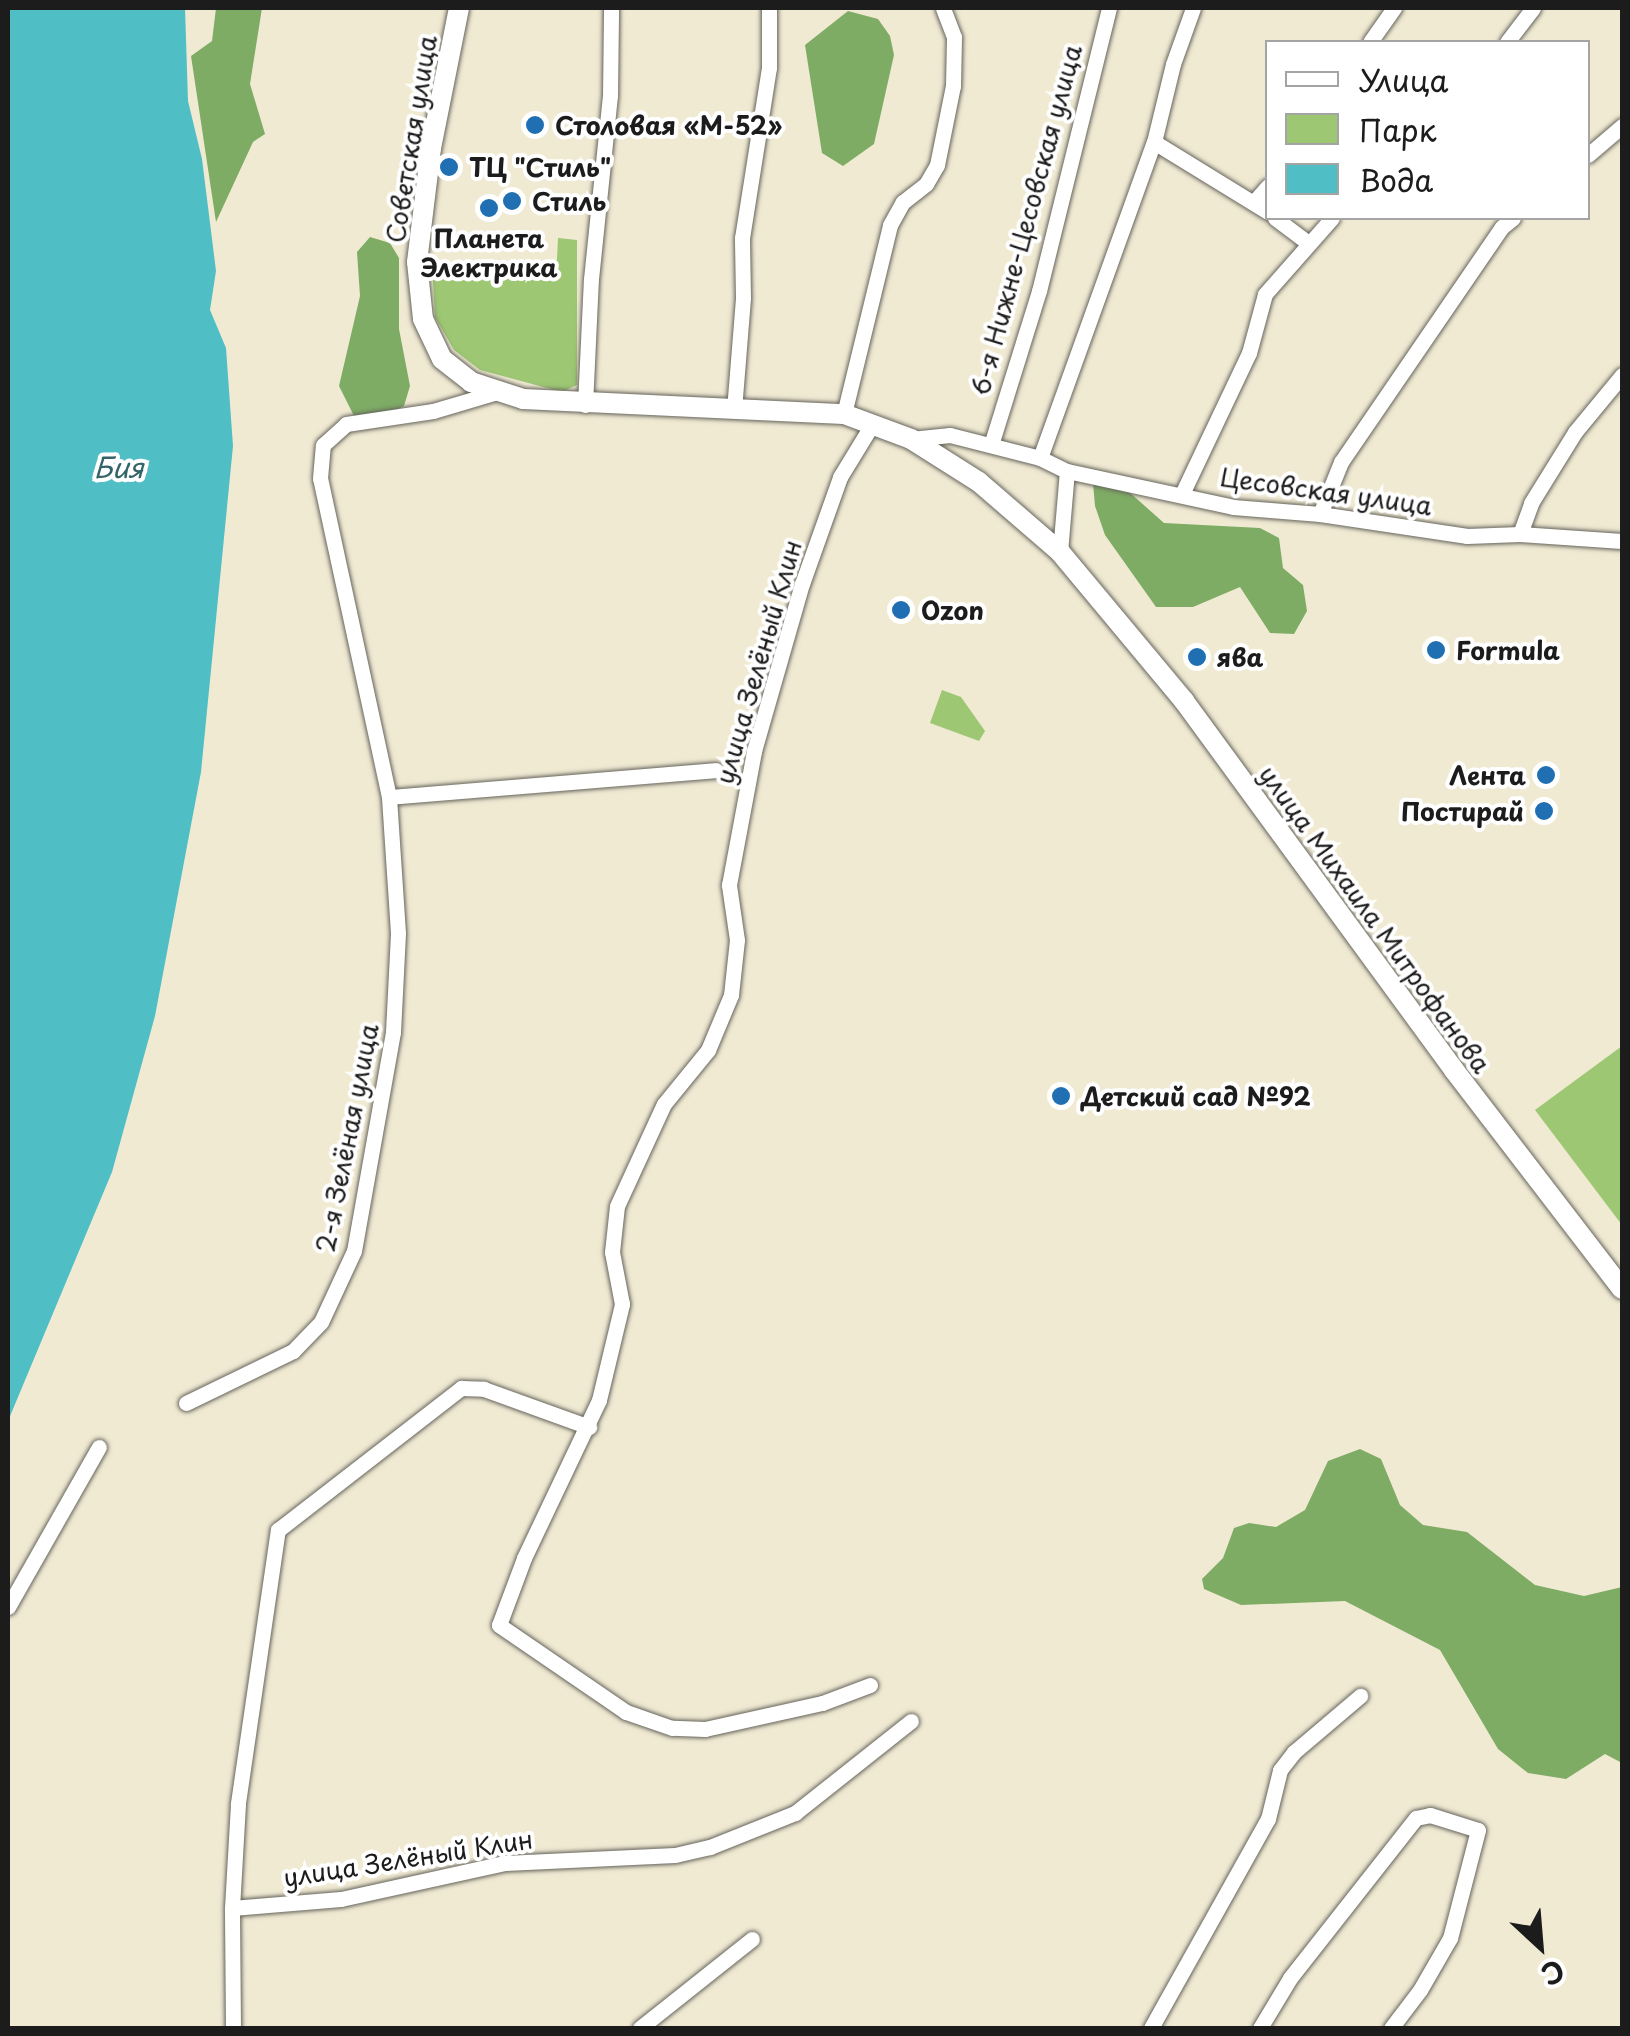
<!DOCTYPE html>
<meta charset="utf-8">
<style>
body{margin:0}
#map{position:relative;width:1630px;height:2036px;overflow:hidden;background:#f0ead3;font-family:"Playpen Sans",sans-serif}
div>[style]{position:absolute}
[style*='--x']{left:calc(var(--x)*1px);top:calc(var(--y)*1px);width:calc(var(--w)*1px);rotate:calc(var(--a)*1deg)}
.green>*{inset:0;background:#9dc773}
.forest>*{inset:0;background:#7eac65}
.water>*{inset:0;background:#4fbec5}
.roads{filter:drop-shadow(0 0 2px #66645c) drop-shadow(0 0 2px #66645c)}
.minor>*{height:15px;margin:-7.5px;padding:0 7.5px;transform-origin:7.5px;border-radius:7.5px;background:#fff}
.secondary>*{height:20px;margin:-10px;padding:0 10px;transform-origin:10px;border-radius:10px;background:#fff}
.dots>*{width:28px;height:28px;translate:-50% -50%;box-sizing:border-box;border:5px solid #fff;border-radius:50%}
span{translate:-50% -50%;white-space:nowrap;text-align:center;line-height:1.15;-webkit-text-stroke:8px #fff;paint-order:stroke}
.poi-label{font-size:25px;color:#1c1c1c;font-weight:700}
.left{translate:0 -50%;text-align:left}
.right{translate:-100% -50%;text-align:right}
.street-label{font-size:25px;color:#1c1c1c}
.water-label{font-size:28px;color:#336568;font-style:italic}
.frame{position:absolute;inset:0;border:10px solid #1c1c1c;pointer-events:none}
.legend{position:absolute;left:1265px;top:40px;width:325px;height:180px;box-sizing:border-box;background:#fff;border:2px solid #a4a4a4;margin:0;padding:12px 18px;list-style:none;font-size:30px;color:#1c1c1c}
.legend li{display:flex;align-items:center;gap:20px;height:50px}
.legend b{width:50px;border:2px solid #a4a4a4}
.north{position:absolute;left:1490px;top:1896px;width:100px;height:100px;-webkit-text-stroke:8px #fff;paint-order:stroke;rotate:154deg;font-size:28px;font-weight:700;line-height:40px;text-align:center;color:#1c1c1c}
.north::after{content:'';display:block;margin:auto;width:35px;height:45px;background:#1c1c1c;clip-path:polygon(50% 0,100% 100%,50% 72%,0 100%)}
</style>
<div id="map">
<div class="green">
<div style="clip-path:polygon(558px 238px,577px 240px,577px 385px,562px 392px,480px 370px,454px 350px,435px 317px,432px 265px,546px 264px,557px 260px)"></div>
<div style="clip-path:polygon(942px 690px,961px 697px,985px 731px,979px 741px,930px 723px)"></div>
<div style="clip-path:polygon(1622px 1046px,1622px 1225px,1535px 1110px)"></div>
</div>
<div class="forest">
<div style="clip-path:polygon(216px 8px,262px 8px,250px 84px,265px 134px,253px 142px,216px 222px,191px 56px,212px 41px)"></div>
<div style="clip-path:polygon(848px 11px,878px 19px,890px 36px,894px 55px,874px 144px,843px 166px,822px 153px,805px 45px)"></div>
<div style="clip-path:polygon(370px 237px,390px 243px,399px 258px,399px 329px,410px 386px,404px 406px,379px 419px,354px 416px,339px 386px,360px 296px,357px 252px)"></div>
<div style="clip-path:polygon(1093px 483px,1128px 491px,1164px 523px,1260px 528px,1279px 538px,1283px 568px,1303px 585px,1307px 611px,1294px 634px,1270px 633px,1240px 587px,1193px 607px,1156px 607px,1105px 535px,1095px 506px)"></div>
<div style="clip-path:polygon(1360px 1449px,1381px 1459px,1400px 1505px,1423px 1525px,1467px 1532px,1535px 1585px,1584px 1596px,1622px 1587px,1622px 1763px,1605px 1754px,1566px 1779px,1528px 1773px,1498px 1749px,1440px 1650px,1345px 1601px,1241px 1605px,1204px 1589px,1202px 1579px,1223px 1558px,1234px 1528px,1249px 1523px,1276px 1527px,1305px 1510px,1328px 1461px)"></div>
</div>
<div class="water">
<div style="clip-path:polygon(8px 8px,185px 8px,188px 101px,202px 159px,216px 271px,210px 310px,226px 348px,233px 446px,201px 772px,155px 1016px,112px 1172px,8px 1421px)"></div>
</div>
<div class="roads">
<div class="minor">
<div style="--x:1370;--y:42;--w:42;--a:-54.8"></div>
<div style="--x:1507;--y:42;--w:43;--a:-52.6"></div>
<div style="--x:1154;--y:142;--w:134;--a:31.6"></div>
<div style="--x:1588;--y:155;--w:45;--a:-40.5"></div>
<div style="--x:1254;--y:202;--w:21;--a:-49"></div>
<div style="--x:1275;--y:218;--w:40;--a:37"></div>
<div style="--x:585;--y:405;--w:126;--a:-87.3"></div>
<div style="--x:591;--y:279;--w:184;--a:-84.1"></div>
<div style="--x:610;--y:96;--w:88;--a:-89.3"></div>
<div style="--x:734;--y:410;--w:112;--a:-85.4"></div>
<div style="--x:743;--y:298;--w:60;--a:-91"></div>
<div style="--x:742;--y:238;--w:172;--a:-81"></div>
<div style="--x:769;--y:68;--w:60;--a:-90"></div>
<div style="--x:844;--y:414;--w:195;--a:-76.3"></div>
<div style="--x:890;--y:225;--w:26;--a:-61"></div>
<div style="--x:903;--y:202;--w:29;--a:-38"></div>
<div style="--x:926;--y:184;--w:22;--a:-60"></div>
<div style="--x:937;--y:165;--w:81;--a:-78.6"></div>
<div style="--x:953;--y:86;--w:49;--a:-88.8"></div>
<div style="--x:954;--y:37;--w:31;--a:-111"></div>
<div style="--x:911;--y:439;--w:39;--a:-6"></div>
<div style="--x:950;--y:435;--w:93;--a:14.3"></div>
<div style="--x:1040;--y:458;--w:30;--a:26"></div>
<div style="--x:1067;--y:471;--w:170;--a:12.2"></div>
<div style="--x:1233;--y:507;--w:87;--a:4.6"></div>
<div style="--x:1320;--y:514;--w:149;--a:8.5"></div>
<div style="--x:1467;--y:536;--w:53;--a:-2.2"></div>
<div style="--x:1520;--y:534;--w:102;--a:3.9"></div>
<div style="--x:991;--y:445;--w:161;--a:-72.7"></div>
<div style="--x:1039;--y:291;--w:292;--a:-76.1"></div>
<div style="--x:1040;--y:458;--w:336;--a:-70.2"></div>
<div style="--x:1154;--y:142;--w:80;--a:-76.3"></div>
<div style="--x:1173;--y:64;--w:59;--a:-70.3"></div>
<div style="--x:1182;--y:494;--w:156;--a:-64.6"></div>
<div style="--x:1249;--y:353;--w:61;--a:-74.8"></div>
<div style="--x:1265;--y:294;--w:101;--a:-48.6"></div>
<div style="--x:1320;--y:514;--w:56;--a:-68"></div>
<div style="--x:1341;--y:462;--w:285;--a:-55.6"></div>
<div style="--x:1502;--y:227;--w:14;--a:-39"></div>
<div style="--x:1520;--y:534;--w:33;--a:-70"></div>
<div style="--x:1531;--y:503;--w:84;--a:-58.2"></div>
<div style="--x:1575;--y:432;--w:74;--a:-50.5"></div>
<div style="--x:1060;--y:552;--w:81;--a:-85.1"></div>
<div style="--x:389;--y:797;--w:328;--a:-4.7"></div>
<div style="--x:186;--y:1403;--w:119;--a:-25.9"></div>
<div style="--x:293;--y:1351;--w:40;--a:-46"></div>
<div style="--x:321;--y:1322;--w:78;--a:-65.1"></div>
<div style="--x:354;--y:1251;--w:222;--a:-79.9"></div>
<div style="--x:393;--y:1032;--w:99;--a:-87.1"></div>
<div style="--x:398;--y:933;--w:136;--a:-93.8"></div>
<div style="--x:389;--y:797;--w:326;--a:-102.2"></div>
<div style="--x:320;--y:478;--w:33;--a:-85"></div>
<div style="--x:323;--y:445;--w:31;--a:-42"></div>
<div style="--x:346;--y:424;--w:88;--a:-8.5"></div>
<div style="--x:433;--y:411;--w:64;--a:-16.4"></div>
<div style="--x:8;--y:1607;--w:184;--a:-60.4"></div>
<div style="--x:870;--y:1685;--w:51;--a:159.4"></div>
<div style="--x:822;--y:1703;--w:120;--a:167.5"></div>
<div style="--x:705;--y:1729;--w:33;--a:-178"></div>
<div style="--x:672;--y:1728;--w:49;--a:-160.8"></div>
<div style="--x:626;--y:1712;--w:154;--a:-145.6"></div>
<div style="--x:499;--y:1625;--w:72;--a:-69.5"></div>
<div style="--x:524;--y:1558;--w:175;--a:-64.6"></div>
<div style="--x:599;--y:1400;--w:99;--a:-76.5"></div>
<div style="--x:622;--y:1304;--w:53;--a:-100.9"></div>
<div style="--x:612;--y:1252;--w:46;--a:-83.8"></div>
<div style="--x:617;--y:1206;--w:112;--a:-65.3"></div>
<div style="--x:664;--y:1104;--w:70;--a:-50.8"></div>
<div style="--x:708;--y:1050;--w:60;--a:-67.3"></div>
<div style="--x:731;--y:995;--w:55;--a:-83.8"></div>
<div style="--x:737;--y:940;--w:56;--a:-98.3"></div>
<div style="--x:729;--y:885;--w:136;--a:-79.4"></div>
<div style="--x:754;--y:751;--w:174;--a:-74"></div>
<div style="--x:802;--y:584;--w:114;--a:-70.4"></div>
<div style="--x:840;--y:477;--w:63;--a:-58.6"></div>
<div style="--x:232;--y:1908;--w:109;--a:-4.7"></div>
<div style="--x:341;--y:1899;--w:168;--a:-12.4"></div>
<div style="--x:505;--y:1863;--w:170;--a:-2.7"></div>
<div style="--x:675;--y:1855;--w:36;--a:-13"></div>
<div style="--x:710;--y:1847;--w:92;--a:-21.8"></div>
<div style="--x:795;--y:1813;--w:148;--a:-38.4"></div>
<div style="--x:233;--y:2028;--w:120;--a:-90.5"></div>
<div style="--x:232;--y:1908;--w:105;--a:-86.7"></div>
<div style="--x:238;--y:1803;--w:276;--a:-81.7"></div>
<div style="--x:278;--y:1530;--w:232;--a:-37.8"></div>
<div style="--x:461;--y:1388;--w:23;--a:2"></div>
<div style="--x:484;--y:1389;--w:112;--a:19.9"></div>
<div style="--x:640;--y:2028;--w:143;--a:-38.5"></div>
<div style="--x:1151;--y:2028;--w:240;--a:-60.8"></div>
<div style="--x:1268;--y:1819;--w:50;--a:-76.2"></div>
<div style="--x:1280;--y:1770;--w:23;--a:-52"></div>
<div style="--x:1294;--y:1752;--w:87;--a:-40.3"></div>
<div style="--x:1260;--y:2028;--w:58;--a:-59"></div>
<div style="--x:1290;--y:1978;--w:204;--a:-51.8"></div>
<div style="--x:1416;--y:1818;--w:14;--a:-12"></div>
<div style="--x:1430;--y:1815;--w:50;--a:17.4"></div>
<div style="--x:1478;--y:1830;--w:112;--a:104.5"></div>
<div style="--x:1450;--y:1938;--w:60;--a:120"></div>
<div style="--x:1420;--y:1990;--w:48;--a:127.3"></div>
</div>
<div class="secondary">
<div style="--x:459;--y:8;--w:143;--a:101.3"></div>
<div style="--x:431;--y:148;--w:115;--a:97"></div>
<div style="--x:417;--y:262;--w:57;--a:84"></div>
<div style="--x:423;--y:319;--w:44;--a:64.6"></div>
<div style="--x:442;--y:359;--w:37;--a:38"></div>
<div style="--x:471;--y:382;--w:55;--a:18.1"></div>
<div style="--x:523;--y:399;--w:321;--a:2.7"></div>
<div style="--x:844;--y:414;--w:72;--a:20.5"></div>
<div style="--x:911;--y:439;--w:80;--a:32.3"></div>
<div style="--x:979;--y:482;--w:107;--a:40.8"></div>
<div style="--x:1060;--y:552;--w:194;--a:50.2"></div>
<div style="--x:1184;--y:701;--w:457;--a:53.8"></div>
<div style="--x:1454;--y:1070;--w:276;--a:52.5"></div>
</div>
</div>
<div class="dots">
<div style="left:535px;top:125px;background:#1f6fb2"></div>
<div style="left:449px;top:167px;background:#1f6fb2"></div>
<div style="left:512px;top:201px;background:#1f6fb2"></div>
<div style="left:489px;top:208px;background:#1f6fb2"></div>
<div style="left:901px;top:610px;background:#1f6fb2"></div>
<div style="left:1436px;top:650px;background:#1f6fb2"></div>
<div style="left:1197px;top:657px;background:#1f6fb2"></div>
<div style="left:1546px;top:775px;background:#1f6fb2"></div>
<div style="left:1544px;top:811px;background:#1f6fb2"></div>
<div style="left:1061px;top:1096px;background:#1f6fb2"></div>
</div>
<div class="poi-label">
<span class="left" style="left:555px;top:125px">Столовая «М-52»</span>
<span class="left" style="left:469px;top:167px">ТЦ "Стиль"</span>
<span class="left" style="left:532px;top:201px">Стиль</span>
<span style="left:489px;top:253px">Планета<br>Электрика</span>
<span class="left" style="left:921px;top:610px">Ozon</span>
<span class="left" style="left:1456px;top:650px">Formula</span>
<span class="left" style="left:1217px;top:657px">ява</span>
<span class="right" style="left:1526px;top:775px">Лента</span>
<span class="right" style="left:1524px;top:811px">Постирай</span>
<span class="left" style="left:1081px;top:1096px">Детский сад №92</span>
</div>
<div class="street-label">
<span style="left:411px;top:139px;rotate:-81deg">Советская улица</span>
<span style="left:1026px;top:220px;rotate:-75deg">6-я Нижне-Цесовская улица</span>
<span style="left:1326px;top:491px;rotate:8deg">Цесовская улица</span>
<span style="left:758px;top:662px;rotate:-74deg">улица Зелёный Клин</span>
<span style="left:1375px;top:919px;rotate:54deg">улица Михаила Митрофанова</span>
<span style="left:347px;top:1138px;rotate:-79deg">2-я Зелёная улица</span>
<span style="left:408px;top:1858px;rotate:-9deg">улица Зелёный Клин</span>
</div>
<div class="water-label">
<span style="left:119px;top:467px">Бия</span>
</div>
<div class="frame"></div>
<ul class="legend">
<li><b style="height:12px;background:#fff"></b>Улица</li>
<li><b style="height:28px;background:#9dc773"></b>Парк</li>
<li><b style="height:28px;background:#4fbec5"></b>Вода</li>
</ul>
<div class="north">С</div>
</div>
